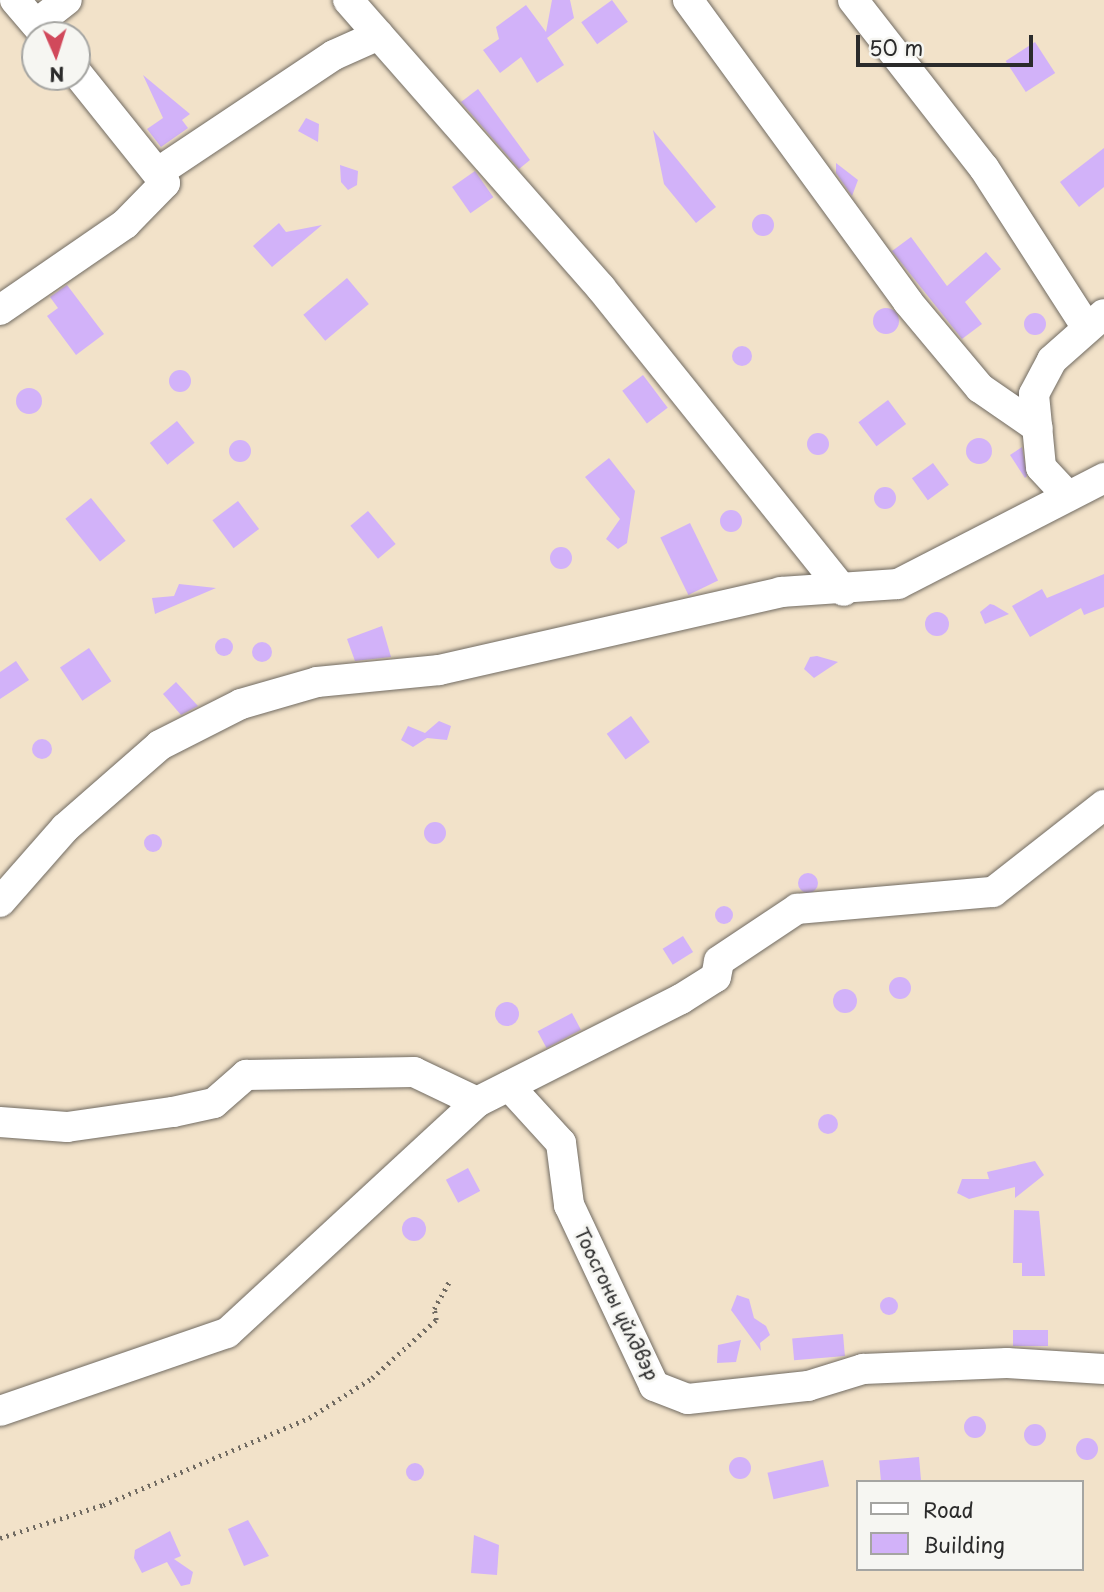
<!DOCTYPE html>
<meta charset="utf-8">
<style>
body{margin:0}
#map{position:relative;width:1104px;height:1592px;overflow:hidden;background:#f2e2c9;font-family:"Playpen Sans",sans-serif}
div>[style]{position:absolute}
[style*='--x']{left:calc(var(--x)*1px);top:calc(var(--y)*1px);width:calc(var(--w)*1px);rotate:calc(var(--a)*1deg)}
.building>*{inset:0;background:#d2b2f9;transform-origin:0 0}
.round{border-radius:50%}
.path>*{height:4.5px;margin-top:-2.25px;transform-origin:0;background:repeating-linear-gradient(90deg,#716b62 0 2px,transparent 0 7px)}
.roads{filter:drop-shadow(0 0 2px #716b62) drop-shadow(0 0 2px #716b62)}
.minor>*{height:30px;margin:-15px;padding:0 15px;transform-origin:15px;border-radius:15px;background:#fff}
span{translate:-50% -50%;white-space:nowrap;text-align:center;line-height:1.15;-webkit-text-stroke:6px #f6f6f2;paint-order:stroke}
.street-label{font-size:19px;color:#2b2b2b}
.legend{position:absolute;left:856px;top:1480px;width:228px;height:91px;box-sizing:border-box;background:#f6f6f2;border:2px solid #a5a5a2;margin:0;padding:9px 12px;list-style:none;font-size:21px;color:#2b2b2b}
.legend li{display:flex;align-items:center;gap:14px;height:35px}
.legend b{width:35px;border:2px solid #a5a5a2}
.north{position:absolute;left:21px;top:21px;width:70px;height:70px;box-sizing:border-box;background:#f6f6f2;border:2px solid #a5a5a2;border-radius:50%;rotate:177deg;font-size:19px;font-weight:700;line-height:28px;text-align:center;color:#2b2b2b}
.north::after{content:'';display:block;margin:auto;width:24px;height:32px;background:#d1495b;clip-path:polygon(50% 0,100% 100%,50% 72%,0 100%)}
.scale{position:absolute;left:856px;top:35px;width:177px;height:32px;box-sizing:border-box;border:4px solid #2b2b2b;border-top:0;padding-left:9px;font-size:21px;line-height:24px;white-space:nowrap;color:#2b2b2b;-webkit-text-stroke:5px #f6f6f2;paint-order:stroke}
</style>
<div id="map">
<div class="building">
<div style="clip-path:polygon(552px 0,570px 0,574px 18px,547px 38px,564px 65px,537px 83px,521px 57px,500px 73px,483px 50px,499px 39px,496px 27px,526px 5px,546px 32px)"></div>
<div style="left:612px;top:0;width:27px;height:38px;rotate:54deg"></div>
<div style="left:1035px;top:42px;width:37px;height:35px;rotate:57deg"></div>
<div style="clip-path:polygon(143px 75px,190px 114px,182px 120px,188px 128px,161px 147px,147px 129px,163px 118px)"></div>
<div style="clip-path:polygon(478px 89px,530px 160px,519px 169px,461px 102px)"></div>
<div style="clip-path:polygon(306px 118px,319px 124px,318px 142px,298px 131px)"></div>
<div style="clip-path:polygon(653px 130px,716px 207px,696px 223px,664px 184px)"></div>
<div style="clip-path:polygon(1104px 148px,1104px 187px,1079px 207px,1060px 182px)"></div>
<div style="clip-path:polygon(836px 163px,858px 180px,852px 196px,836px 173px)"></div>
<div style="clip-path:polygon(340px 165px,358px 171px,357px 185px,348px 190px,341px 182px)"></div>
<div style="left:475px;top:171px;width:32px;height:28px;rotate:55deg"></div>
<div class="round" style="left:752px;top:214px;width:22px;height:22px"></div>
<div style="clip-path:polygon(279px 223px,286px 232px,322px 225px,272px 267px,253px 246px)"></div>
<div style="clip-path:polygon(911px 237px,947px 286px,986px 252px,1001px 269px,965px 302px,982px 324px,962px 339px,892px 251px)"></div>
<div style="left:347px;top:278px;width:34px;height:57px;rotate:50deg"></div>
<div style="clip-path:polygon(67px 285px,104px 334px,76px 355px,47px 316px,58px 308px,50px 297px)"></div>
<div class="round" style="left:873px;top:308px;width:26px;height:26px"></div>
<div class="round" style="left:1024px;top:313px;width:22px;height:22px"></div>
<div class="round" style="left:732px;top:346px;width:20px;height:20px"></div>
<div class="round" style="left:169px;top:370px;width:22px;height:22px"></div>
<div style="left:643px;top:375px;width:41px;height:26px;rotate:53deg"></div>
<div class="round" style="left:16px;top:388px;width:26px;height:26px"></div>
<div style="left:888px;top:400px;width:30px;height:37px;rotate:53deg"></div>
<div style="left:177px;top:421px;width:28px;height:35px;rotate:51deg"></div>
<div class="round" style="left:807px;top:433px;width:22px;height:22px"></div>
<div class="round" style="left:966px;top:438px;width:26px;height:26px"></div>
<div class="round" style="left:229px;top:440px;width:22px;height:22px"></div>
<div style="clip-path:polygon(1022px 447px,1027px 476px,1025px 478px,1010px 455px)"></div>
<div style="clip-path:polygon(609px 458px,635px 491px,627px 543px,618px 549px,606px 539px,620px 519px,585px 477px)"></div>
<div style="left:933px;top:463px;width:27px;height:26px;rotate:54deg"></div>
<div class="round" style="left:874px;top:487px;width:22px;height:22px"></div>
<div style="left:91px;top:498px;width:55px;height:33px;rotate:51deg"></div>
<div style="left:238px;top:501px;width:35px;height:32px;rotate:53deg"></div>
<div class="round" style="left:720px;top:510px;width:22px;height:22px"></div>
<div style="left:368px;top:511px;width:43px;height:23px;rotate:50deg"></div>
<div style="left:690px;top:523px;width:64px;height:33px;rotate:64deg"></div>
<div class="round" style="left:550px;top:547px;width:22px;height:22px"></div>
<div style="clip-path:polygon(1104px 574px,1104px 607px,1084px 615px,1081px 608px,1030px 637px,1012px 606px,1042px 589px,1047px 598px)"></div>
<div style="clip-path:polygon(179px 584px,216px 588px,155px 614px,152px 598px,174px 596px)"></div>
<div style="clip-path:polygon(990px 604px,994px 605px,1009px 614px,985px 624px,980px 612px)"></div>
<div class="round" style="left:925px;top:612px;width:24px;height:24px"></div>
<div style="clip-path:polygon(382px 626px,391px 657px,355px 661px,347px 639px)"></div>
<div class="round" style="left:215px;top:638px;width:18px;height:18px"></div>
<div class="round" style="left:252px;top:642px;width:20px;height:20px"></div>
<div style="left:89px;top:648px;width:40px;height:35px;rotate:56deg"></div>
<div style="clip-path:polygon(810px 657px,817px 656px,838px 662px,814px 678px,804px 669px)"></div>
<div style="clip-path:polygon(16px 661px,29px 680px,0 699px,0 672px)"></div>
<div style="clip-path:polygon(176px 682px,198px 706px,181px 715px,163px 694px)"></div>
<div style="left:631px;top:716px;width:32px;height:30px;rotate:54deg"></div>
<div style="clip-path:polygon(439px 721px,451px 726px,447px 740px,427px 738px,413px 747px,401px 740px,408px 726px,425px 733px)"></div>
<div class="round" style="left:32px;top:739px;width:20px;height:20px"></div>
<div class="round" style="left:424px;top:822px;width:22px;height:22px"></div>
<div class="round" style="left:144px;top:834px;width:18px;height:18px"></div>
<div class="round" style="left:798px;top:873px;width:20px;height:20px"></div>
<div class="round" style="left:715px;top:906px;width:18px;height:18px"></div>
<div style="left:683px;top:936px;width:19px;height:24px;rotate:58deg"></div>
<div class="round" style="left:889px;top:977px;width:22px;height:22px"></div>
<div class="round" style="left:833px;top:989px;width:24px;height:24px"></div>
<div class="round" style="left:495px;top:1002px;width:24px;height:24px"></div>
<div style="left:572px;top:1013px;width:19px;height:39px;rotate:62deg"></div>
<div class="round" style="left:818px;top:1114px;width:20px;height:20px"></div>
<div style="clip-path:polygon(1035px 1161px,1044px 1175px,1015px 1198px,1015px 1187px,969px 1199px,957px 1193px,962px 1179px,989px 1179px,987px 1172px)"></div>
<div style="left:468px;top:1168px;width:26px;height:25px;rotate:62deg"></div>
<div style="clip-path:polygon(1014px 1210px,1039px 1211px,1045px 1276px,1022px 1276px,1022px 1263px,1013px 1263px)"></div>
<div class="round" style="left:402px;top:1217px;width:24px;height:24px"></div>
<div style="clip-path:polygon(737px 1295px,749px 1299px,754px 1318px,766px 1326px,770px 1335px,760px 1343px,761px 1351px,731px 1310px)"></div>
<div class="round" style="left:880px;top:1297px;width:18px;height:18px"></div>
<div style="left:1013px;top:1330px;width:35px;height:16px"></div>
<div style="left:843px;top:1334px;width:22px;height:51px;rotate:85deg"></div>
<div style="clip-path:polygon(741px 1340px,736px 1362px,717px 1363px,718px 1345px)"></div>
<div class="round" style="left:964px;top:1416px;width:22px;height:22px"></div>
<div class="round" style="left:1024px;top:1424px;width:22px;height:22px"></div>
<div class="round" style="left:1076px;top:1438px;width:22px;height:22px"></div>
<div style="left:919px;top:1457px;width:25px;height:40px;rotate:85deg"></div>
<div class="round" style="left:729px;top:1457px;width:22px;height:22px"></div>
<div style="left:823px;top:1460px;width:27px;height:57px;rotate:77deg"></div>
<div class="round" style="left:406px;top:1463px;width:18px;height:18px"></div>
<div style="clip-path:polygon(248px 1520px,269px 1556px,244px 1566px,228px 1529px)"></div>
<div style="clip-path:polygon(170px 1531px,181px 1556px,174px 1559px,193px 1572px,190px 1584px,181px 1586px,167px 1562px,142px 1573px,134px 1558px,135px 1550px)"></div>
<div style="clip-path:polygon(474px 1535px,499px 1545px,497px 1575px,471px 1573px)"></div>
</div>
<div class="path">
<div style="--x:0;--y:1538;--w:108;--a:-17.8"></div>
<div style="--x:103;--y:1505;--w:224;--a:-22.9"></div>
<div style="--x:309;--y:1418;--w:75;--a:-32.4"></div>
<div style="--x:372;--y:1378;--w:86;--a:-42.2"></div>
<div style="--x:436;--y:1320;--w:11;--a:-100"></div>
<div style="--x:434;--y:1309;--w:33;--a:-61"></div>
</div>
<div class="roads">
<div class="minor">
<div style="--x:15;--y:0;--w:46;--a:49.4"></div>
<div style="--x:348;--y:0;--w:383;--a:48.7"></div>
<div style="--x:601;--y:288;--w:388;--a:51.3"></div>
<div style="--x:688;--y:0;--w:374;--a:53.9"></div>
<div style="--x:908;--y:302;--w:112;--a:50.1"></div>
<div style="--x:980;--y:388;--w:70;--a:34.6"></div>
<div style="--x:853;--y:0;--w:213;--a:52.1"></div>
<div style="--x:984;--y:168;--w:188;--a:57.2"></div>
<div style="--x:36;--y:24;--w:39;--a:-38"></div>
<div style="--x:160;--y:171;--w:209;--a:-33.7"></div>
<div style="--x:334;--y:55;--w:49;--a:-24"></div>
<div style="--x:0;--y:310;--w:152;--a:-34.5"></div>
<div style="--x:125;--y:224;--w:57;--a:-45.7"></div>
<div style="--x:165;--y:183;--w:141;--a:-128.7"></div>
<div style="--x:1065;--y:493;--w:35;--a:-133"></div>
<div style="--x:1041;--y:467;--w:73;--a:-95.5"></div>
<div style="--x:1034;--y:394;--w:38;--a:-62"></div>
<div style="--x:1052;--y:360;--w:69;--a:-41.5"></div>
<div style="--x:0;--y:902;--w:98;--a:-48.7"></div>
<div style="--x:65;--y:828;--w:126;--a:-41.1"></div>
<div style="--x:160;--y:745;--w:91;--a:-26.8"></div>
<div style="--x:241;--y:704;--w:79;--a:-16.1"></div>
<div style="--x:317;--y:682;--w:123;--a:-5.6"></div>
<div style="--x:439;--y:670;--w:351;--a:-12.8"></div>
<div style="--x:781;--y:592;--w:117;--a:-3.9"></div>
<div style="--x:898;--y:584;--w:232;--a:-27.2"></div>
<div style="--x:509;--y:1086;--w:77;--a:47.6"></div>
<div style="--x:561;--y:1143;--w:63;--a:82.6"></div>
<div style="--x:569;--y:1205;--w:200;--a:64.8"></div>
<div style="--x:654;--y:1386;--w:36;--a:21"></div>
<div style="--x:688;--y:1399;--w:121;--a:-6.2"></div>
<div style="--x:808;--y:1386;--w:58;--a:-17.2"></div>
<div style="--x:863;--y:1369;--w:144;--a:-2.4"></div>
<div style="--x:1007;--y:1363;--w:97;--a:3.5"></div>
<div style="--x:0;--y:1122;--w:67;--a:4.3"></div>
<div style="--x:67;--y:1127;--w:107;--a:-8.1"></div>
<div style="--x:173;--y:1112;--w:42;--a:-12.4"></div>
<div style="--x:214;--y:1103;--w:43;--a:-41.2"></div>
<div style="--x:246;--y:1075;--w:168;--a:-1"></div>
<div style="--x:414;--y:1072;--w:70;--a:25.5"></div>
<div style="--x:0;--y:1411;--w:240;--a:-19"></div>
<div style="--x:227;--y:1333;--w:340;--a:-42.7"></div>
<div style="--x:477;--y:1102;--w:229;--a:-26.8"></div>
<div style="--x:681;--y:999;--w:41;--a:-32.2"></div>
<div style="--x:716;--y:977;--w:16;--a:-79"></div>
<div style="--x:719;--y:961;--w:94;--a:-33.7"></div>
<div style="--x:797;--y:909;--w:197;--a:-5"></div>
<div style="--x:993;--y:892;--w:141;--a:-38.1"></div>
</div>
</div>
<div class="street-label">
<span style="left:617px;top:1304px;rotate:64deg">Тоосгоны үйлдвэр</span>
</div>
<ul class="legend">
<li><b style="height:9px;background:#fff"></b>Road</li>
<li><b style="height:19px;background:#d2b2f9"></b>Building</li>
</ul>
<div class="north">N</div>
<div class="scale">50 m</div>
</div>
